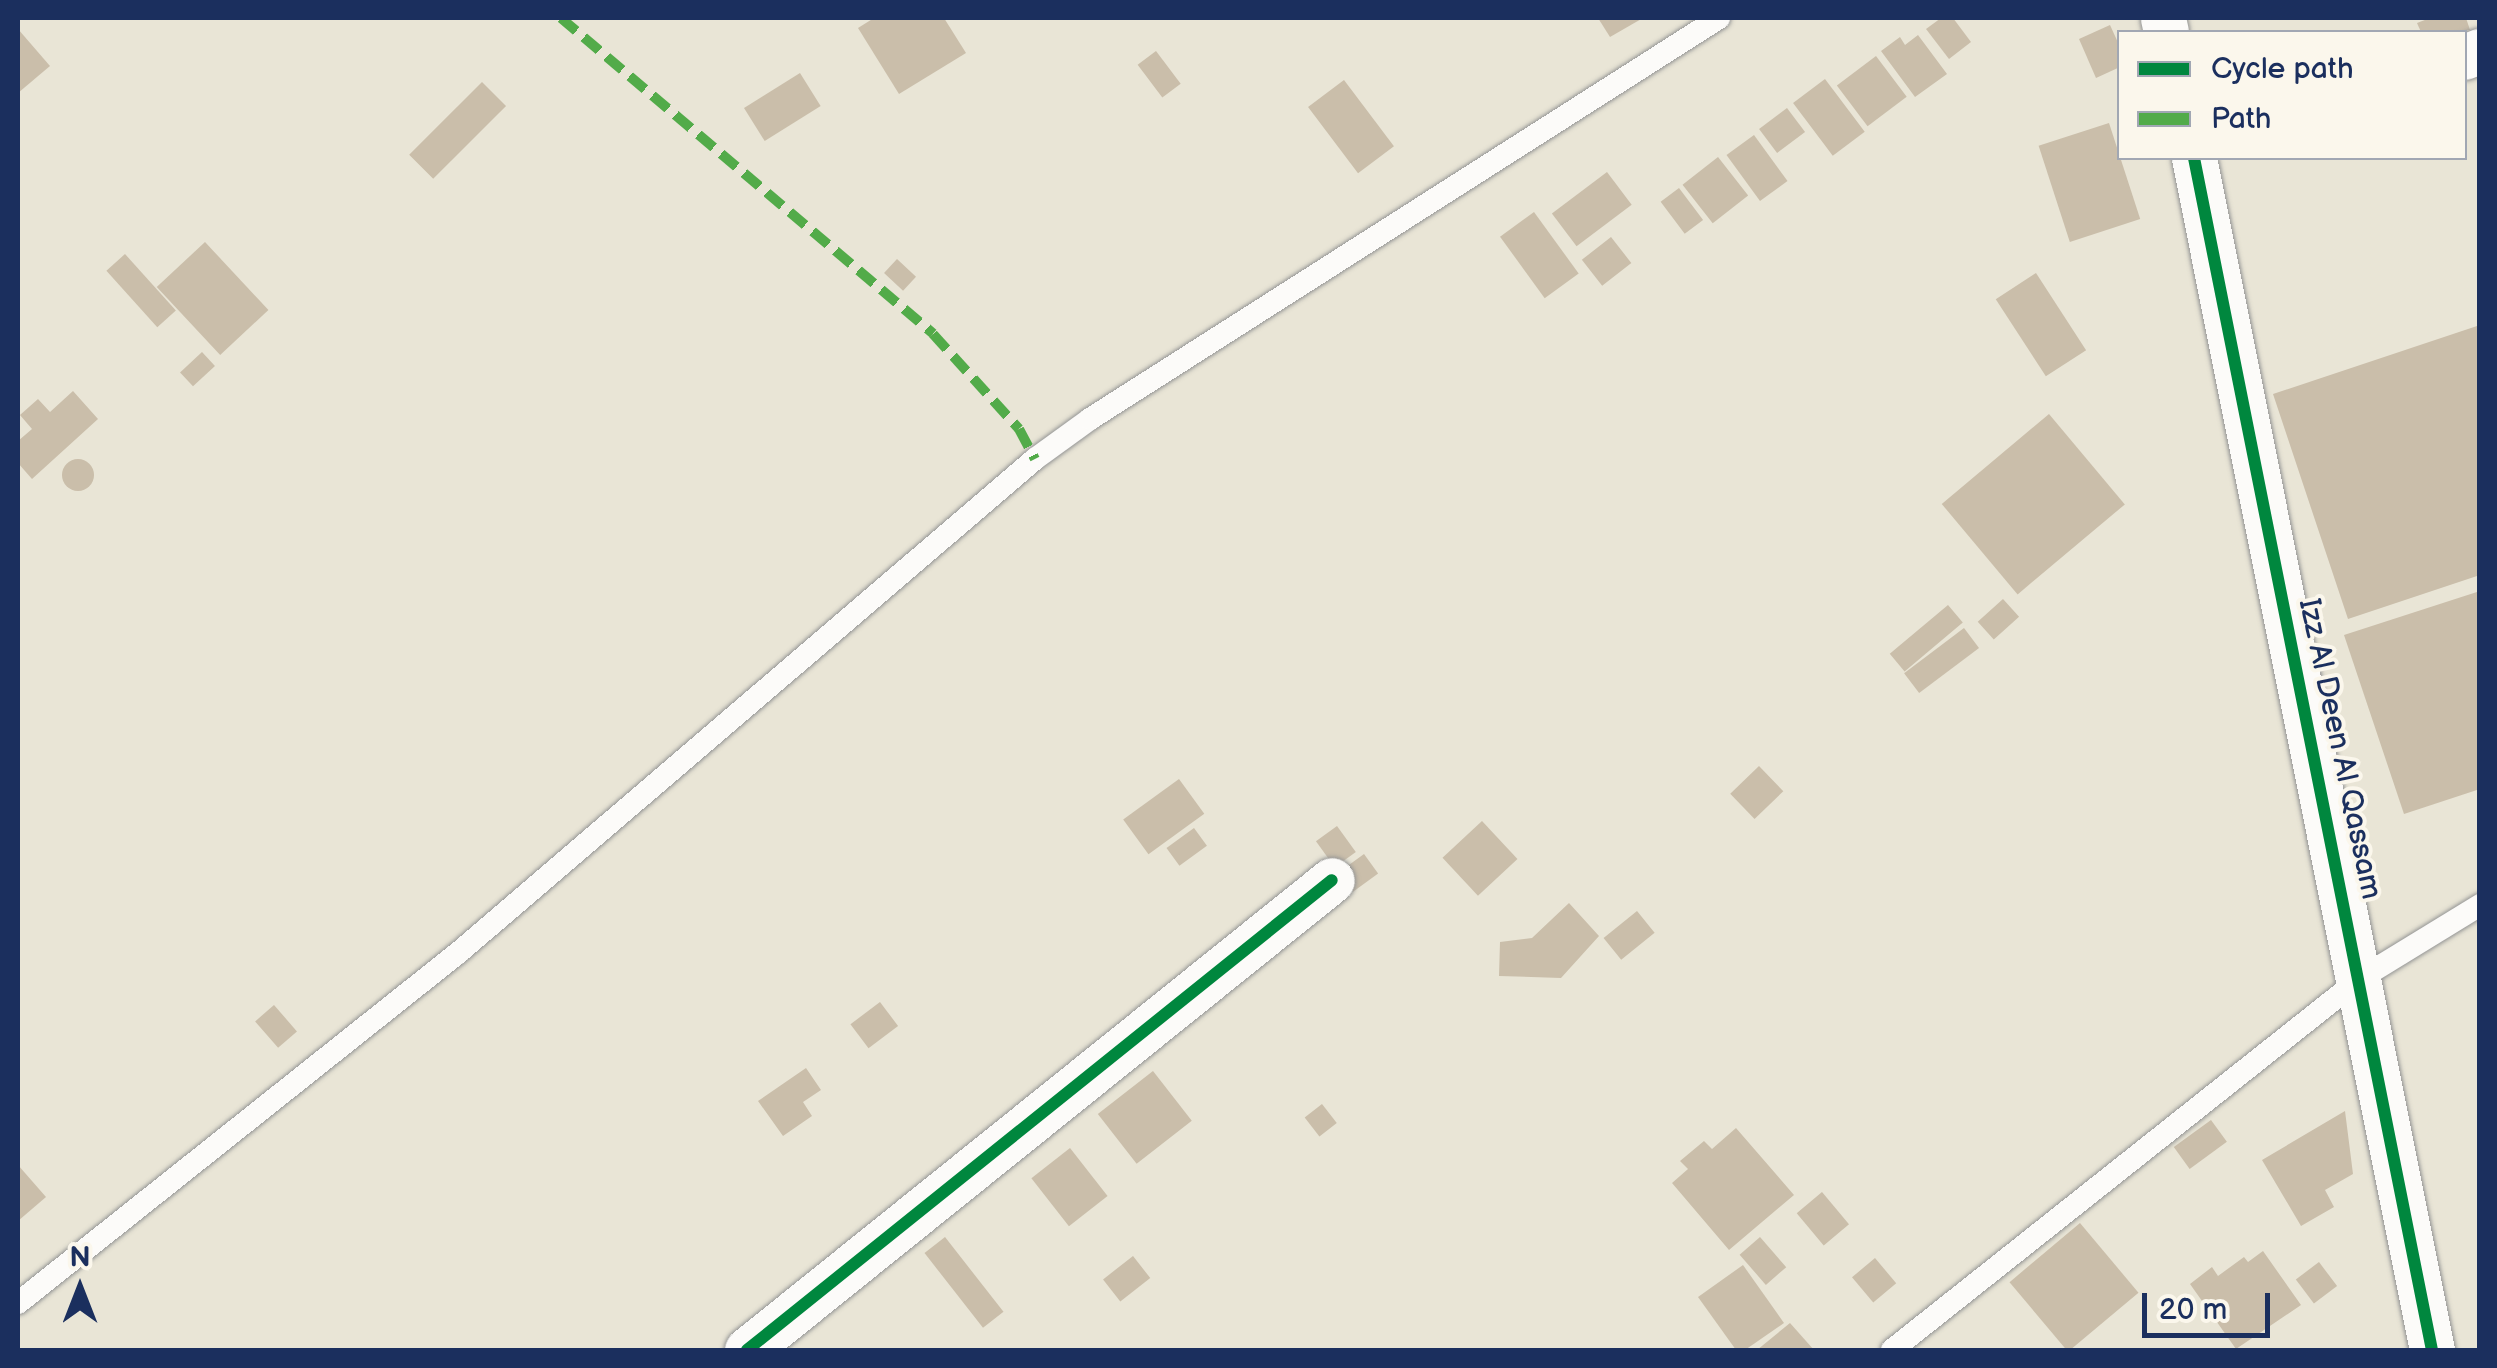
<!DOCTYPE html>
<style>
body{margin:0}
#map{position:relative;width:2497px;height:1368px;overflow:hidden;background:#e9e5d6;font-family:"Balsamiq Sans",sans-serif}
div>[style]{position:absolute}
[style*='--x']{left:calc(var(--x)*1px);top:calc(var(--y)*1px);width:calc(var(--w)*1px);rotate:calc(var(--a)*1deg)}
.building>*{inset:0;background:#cabeaa;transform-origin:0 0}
.round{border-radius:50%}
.roads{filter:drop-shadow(0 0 2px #939494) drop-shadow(0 0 2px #939494)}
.service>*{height:22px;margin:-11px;padding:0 11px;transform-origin:11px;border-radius:11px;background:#fcfbf9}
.minor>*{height:45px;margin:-22.5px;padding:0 22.5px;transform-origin:22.5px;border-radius:22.5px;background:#fcfbf9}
.quiet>*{height:10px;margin-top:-5px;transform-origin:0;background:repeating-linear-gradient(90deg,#52ab49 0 20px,transparent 0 30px)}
.cycleway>*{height:12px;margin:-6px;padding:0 6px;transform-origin:6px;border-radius:6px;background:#00873e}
span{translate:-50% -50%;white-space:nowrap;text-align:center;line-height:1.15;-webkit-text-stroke:8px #fbf7ec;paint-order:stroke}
.street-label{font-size:30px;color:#1b2f5e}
.frame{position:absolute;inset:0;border:20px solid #1b2f5e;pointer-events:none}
.legend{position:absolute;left:2117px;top:30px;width:350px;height:130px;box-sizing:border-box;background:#fbf7ec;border:2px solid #a1a7b3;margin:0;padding:12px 18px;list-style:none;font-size:30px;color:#1b2f5e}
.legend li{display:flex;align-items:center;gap:20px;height:50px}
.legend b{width:50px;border:2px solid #a1a7b3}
.north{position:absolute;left:30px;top:1238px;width:100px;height:100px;-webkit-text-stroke:8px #fbf7ec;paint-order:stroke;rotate:0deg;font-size:28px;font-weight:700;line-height:40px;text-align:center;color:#1b2f5e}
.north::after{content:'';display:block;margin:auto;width:35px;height:45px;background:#1b2f5e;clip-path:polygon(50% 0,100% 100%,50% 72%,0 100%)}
.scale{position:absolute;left:2142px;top:1293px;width:128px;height:45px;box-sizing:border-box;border:5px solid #1b2f5e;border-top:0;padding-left:12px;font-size:30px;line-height:35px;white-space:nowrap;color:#1b2f5e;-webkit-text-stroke:8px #fbf7ec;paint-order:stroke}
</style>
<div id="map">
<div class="building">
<div style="clip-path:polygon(874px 18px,944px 18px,966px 53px,899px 94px,858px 28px)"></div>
<div style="clip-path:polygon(1598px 18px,1643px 18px,1610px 37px)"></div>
<div style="clip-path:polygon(1941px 18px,1953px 18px,1971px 42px,1949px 59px,1926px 29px)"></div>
<div style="clip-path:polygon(2430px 18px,2466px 18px,2470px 30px,2421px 32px,2417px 23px)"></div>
<div style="clip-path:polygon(2110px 25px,2120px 47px,2120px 67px,2096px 78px,2079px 39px)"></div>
<div style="clip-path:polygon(18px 29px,50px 66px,18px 93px)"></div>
<div style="clip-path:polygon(1918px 35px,1947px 74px,1915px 97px,1881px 51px,1900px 37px,1905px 45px)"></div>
<div style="left:1156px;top:51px;width:41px;height:23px;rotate:53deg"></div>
<div style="left:1876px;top:56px;width:51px;height:49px;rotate:53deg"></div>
<div style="left:800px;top:73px;width:39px;height:66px;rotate:58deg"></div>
<div style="left:1825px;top:79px;width:66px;height:40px;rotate:53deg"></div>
<div style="left:1344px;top:80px;width:83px;height:45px;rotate:53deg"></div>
<div style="left:482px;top:82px;width:34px;height:103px;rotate:45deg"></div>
<div style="left:1787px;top:108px;width:30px;height:35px;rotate:53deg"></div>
<div style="left:2109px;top:123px;width:101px;height:74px;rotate:72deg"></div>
<div style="left:1754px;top:135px;width:57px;height:34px;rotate:54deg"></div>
<div style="left:1718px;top:157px;width:49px;height:45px;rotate:52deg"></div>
<div style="left:1607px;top:172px;width:41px;height:69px;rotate:53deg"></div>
<div style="left:1679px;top:188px;width:40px;height:23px;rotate:53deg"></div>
<div style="left:1534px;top:212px;width:76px;height:42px;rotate:54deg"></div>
<div style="left:1611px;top:237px;width:33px;height:37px;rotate:52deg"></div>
<div style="left:205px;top:242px;width:93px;height:66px;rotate:47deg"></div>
<div style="left:125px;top:254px;width:76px;height:25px;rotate:48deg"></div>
<div style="left:897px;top:259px;width:26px;height:19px;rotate:43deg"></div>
<div style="left:2036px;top:273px;width:92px;height:48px;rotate:57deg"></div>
<div style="clip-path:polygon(2480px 325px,2480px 575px,2348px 619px,2273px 394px)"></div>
<div style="left:202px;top:352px;width:19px;height:30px;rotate:47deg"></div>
<div style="clip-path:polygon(73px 391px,98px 419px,32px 479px,18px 463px,18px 441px,32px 429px,20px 415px,38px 399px,50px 412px)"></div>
<div style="left:2049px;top:414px;width:118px;height:140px;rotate:50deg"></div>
<div class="round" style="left:62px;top:459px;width:32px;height:32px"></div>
<div style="clip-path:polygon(2480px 591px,2480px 789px,2404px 814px,2344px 635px)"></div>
<div style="left:2003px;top:599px;width:24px;height:34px;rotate:48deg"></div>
<div style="left:1948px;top:605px;width:23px;height:76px;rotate:50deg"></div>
<div style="left:1964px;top:628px;width:25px;height:75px;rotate:53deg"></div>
<div style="left:1759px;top:766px;width:35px;height:40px;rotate:46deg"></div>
<div style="left:1179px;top:779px;width:43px;height:69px;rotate:54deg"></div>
<div style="left:1482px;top:821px;width:52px;height:54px;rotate:47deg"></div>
<div style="left:1337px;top:826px;width:32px;height:26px;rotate:54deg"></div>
<div style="left:1194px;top:828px;width:22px;height:34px;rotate:54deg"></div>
<div style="left:1364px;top:854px;width:24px;height:31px;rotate:54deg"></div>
<div style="clip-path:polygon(1569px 903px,1599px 936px,1561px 978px,1499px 976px,1500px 942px,1532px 938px)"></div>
<div style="left:1637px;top:911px;width:28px;height:43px;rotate:51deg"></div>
<div style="left:880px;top:1002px;width:30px;height:37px;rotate:53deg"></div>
<div style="left:274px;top:1005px;width:35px;height:25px;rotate:49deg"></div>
<div style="clip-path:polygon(806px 1068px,821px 1090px,803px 1102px,812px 1116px,783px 1136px,758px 1101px)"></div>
<div style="left:1153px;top:1071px;width:63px;height:70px;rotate:52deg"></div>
<div style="left:1322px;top:1104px;width:24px;height:22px;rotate:52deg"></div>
<div style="clip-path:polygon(2345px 1111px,2353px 1174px,2325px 1190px,2334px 1207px,2301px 1226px,2262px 1160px)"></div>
<div style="left:2211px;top:1120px;width:27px;height:46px;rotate:54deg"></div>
<div style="clip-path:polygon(1736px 1128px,1794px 1195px,1729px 1250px,1672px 1183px,1688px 1169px,1680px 1161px,1704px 1141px,1712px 1149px)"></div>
<div style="left:1070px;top:1148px;width:61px;height:49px;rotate:52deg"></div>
<div style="clip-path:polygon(18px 1165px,46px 1197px,18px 1221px)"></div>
<div style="left:1822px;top:1192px;width:42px;height:33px;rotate:50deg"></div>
<div style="left:2080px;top:1223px;width:91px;height:92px;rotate:50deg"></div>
<div style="left:945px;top:1237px;width:95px;height:26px;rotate:52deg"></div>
<div style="left:1760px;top:1237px;width:40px;height:27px;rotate:49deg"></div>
<div style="clip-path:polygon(2263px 1251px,2301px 1305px,2236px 1349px,2190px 1284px,2212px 1267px,2218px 1276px,2244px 1257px,2248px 1262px)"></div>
<div style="left:1133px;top:1256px;width:28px;height:38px;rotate:52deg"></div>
<div style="left:1875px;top:1258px;width:33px;height:30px;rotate:50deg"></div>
<div style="left:2319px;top:1262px;width:30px;height:29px;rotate:53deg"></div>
<div style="clip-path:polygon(1743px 1265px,1784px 1323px,1745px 1350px,1736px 1350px,1698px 1297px)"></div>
<div style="clip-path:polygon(1790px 1323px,1814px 1350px,1757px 1350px)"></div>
</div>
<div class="roads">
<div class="service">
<div style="--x:18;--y:1303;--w:562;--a:-38.5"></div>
<div style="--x:458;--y:953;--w:760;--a:-40.57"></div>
<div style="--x:1035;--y:459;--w:68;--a:-36"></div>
<div style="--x:1090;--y:419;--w:746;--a:-32.52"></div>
<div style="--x:1892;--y:1350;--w:599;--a:-38.42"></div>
<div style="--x:2361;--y:978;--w:140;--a:-31.5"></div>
</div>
<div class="minor">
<div style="--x:2163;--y:18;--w:14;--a:78"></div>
<div style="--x:2464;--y:57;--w:17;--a:-21"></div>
<div style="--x:2194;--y:158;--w:1216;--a:78.71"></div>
<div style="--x:747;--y:1350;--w:750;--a:-38.78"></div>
</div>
</div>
<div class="quiet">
<div style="--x:561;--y:18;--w:488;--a:40.3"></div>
<div style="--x:933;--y:334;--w:128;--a:47.8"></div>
<div style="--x:1019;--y:429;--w:34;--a:62"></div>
</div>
<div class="cycleway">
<div style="--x:2194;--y:158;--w:1216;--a:78.71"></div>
<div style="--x:747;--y:1350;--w:750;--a:-38.78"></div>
</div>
<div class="street-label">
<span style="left:2340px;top:749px;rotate:78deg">Izz Al Deen Al Qassam</span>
</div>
<div class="frame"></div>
<ul class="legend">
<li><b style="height:12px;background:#00873e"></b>Cycle path</li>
<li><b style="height:12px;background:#52ab49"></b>Path</li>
</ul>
<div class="north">N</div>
<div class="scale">20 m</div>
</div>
